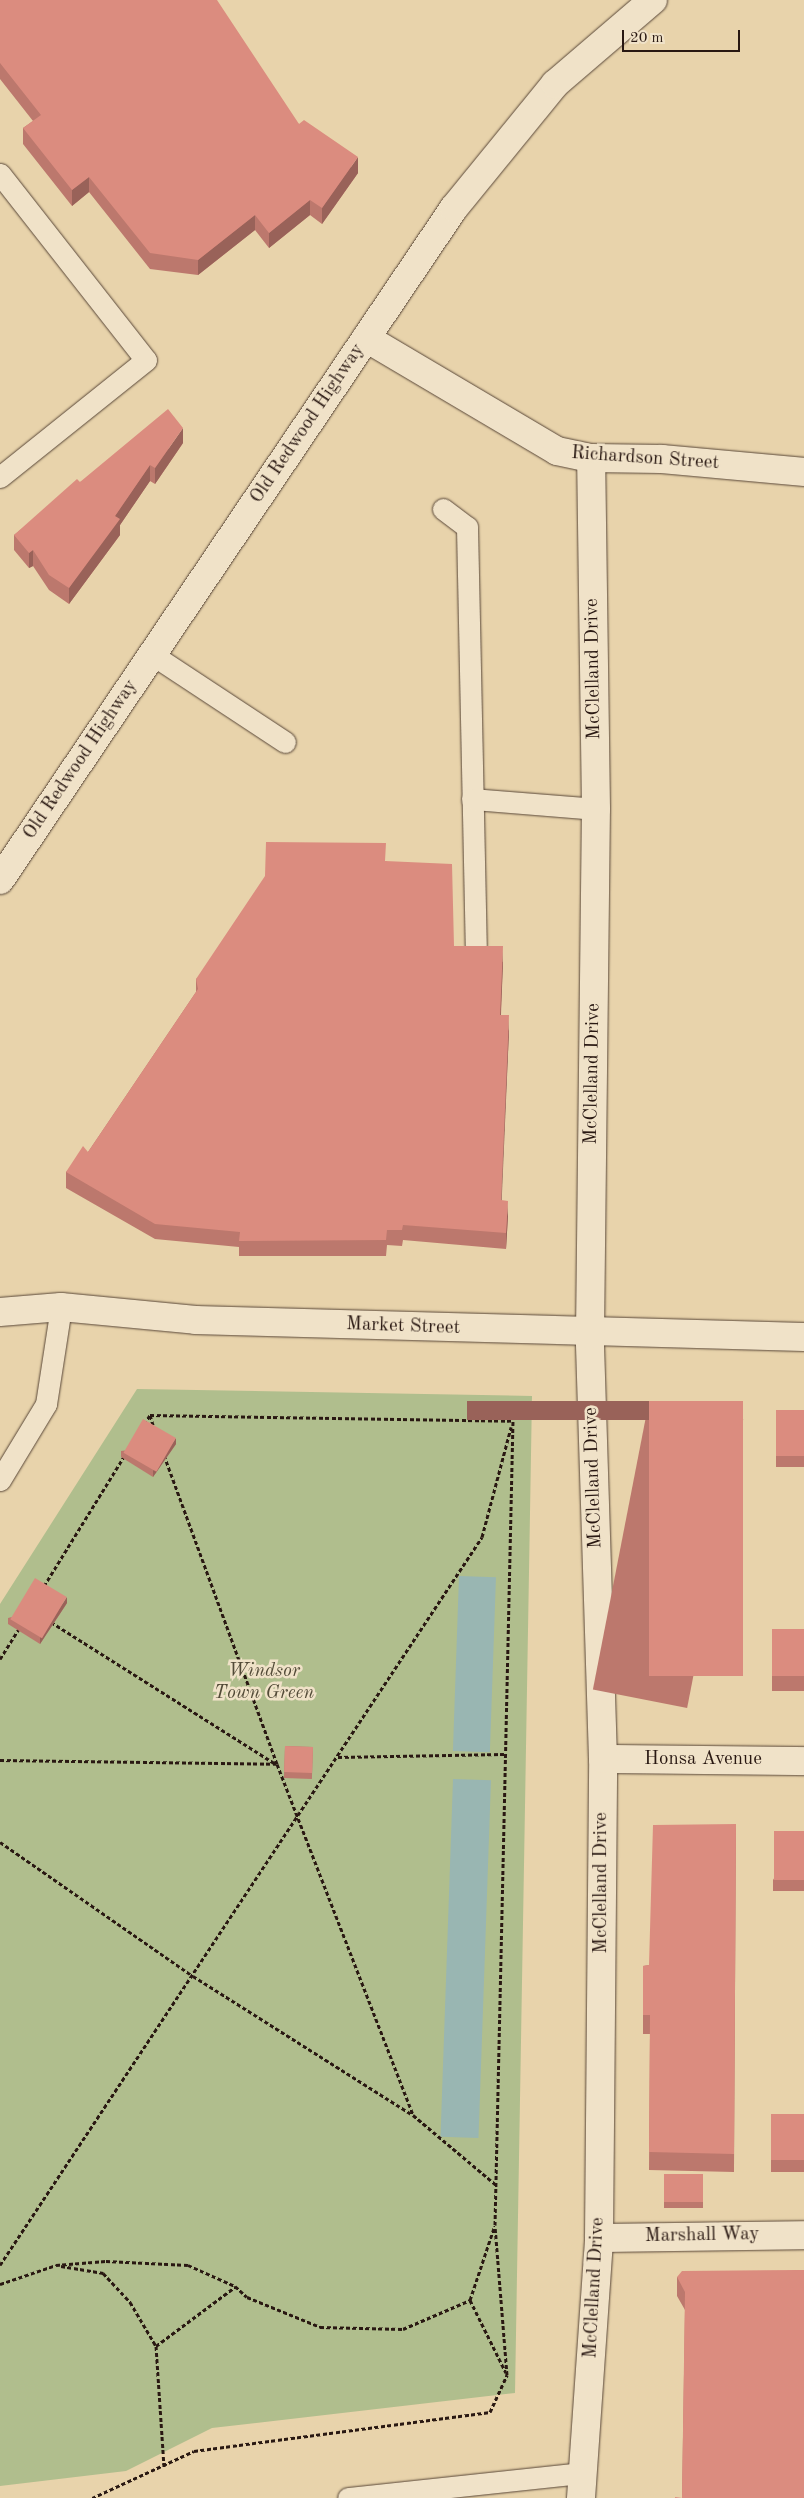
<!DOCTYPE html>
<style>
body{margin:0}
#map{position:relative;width:804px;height:2498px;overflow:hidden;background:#e8d3ab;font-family:"Old Standard TT",serif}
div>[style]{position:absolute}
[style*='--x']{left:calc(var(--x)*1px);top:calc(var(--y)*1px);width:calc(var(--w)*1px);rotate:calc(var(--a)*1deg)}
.green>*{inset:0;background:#b0be8d}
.water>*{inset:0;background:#99b6b2;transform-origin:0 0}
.path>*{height:3px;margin-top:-1.5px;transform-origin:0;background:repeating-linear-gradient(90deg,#291812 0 4px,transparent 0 6.5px)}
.roads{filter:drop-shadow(0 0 1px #594738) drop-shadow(0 0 1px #594738)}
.lane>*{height:21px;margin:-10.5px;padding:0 10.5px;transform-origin:10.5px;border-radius:10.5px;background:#f0e2c8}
.street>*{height:28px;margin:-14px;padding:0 14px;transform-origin:14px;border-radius:14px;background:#f0e2c8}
.secondary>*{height:28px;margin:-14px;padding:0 14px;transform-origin:14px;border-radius:14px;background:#f0e2c8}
.wall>*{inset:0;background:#bc786d;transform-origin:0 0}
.shaded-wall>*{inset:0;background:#996259;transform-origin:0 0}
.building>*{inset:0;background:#db8c7f;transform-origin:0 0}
span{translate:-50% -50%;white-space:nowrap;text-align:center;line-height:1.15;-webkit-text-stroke:5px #f0e2c8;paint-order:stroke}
.street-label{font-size:19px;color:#291812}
.park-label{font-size:19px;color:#524a37;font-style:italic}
.scale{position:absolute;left:622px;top:30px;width:118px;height:22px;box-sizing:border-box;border:2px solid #291812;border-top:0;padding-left:6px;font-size:15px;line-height:18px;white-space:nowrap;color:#291812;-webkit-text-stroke:4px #f0e2c8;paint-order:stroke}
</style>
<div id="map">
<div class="green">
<div style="clip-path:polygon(137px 1389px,532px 1396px,515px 2393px,212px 2428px,126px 2471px,0 2486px,0 1604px)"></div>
</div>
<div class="water">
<div style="left:459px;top:1576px;width:37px;height:175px;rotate:2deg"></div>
<div style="left:453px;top:1779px;width:38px;height:358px;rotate:2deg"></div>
</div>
<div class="path">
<div style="--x:150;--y:1415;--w:14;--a:73"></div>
<div style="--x:144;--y:1424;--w:11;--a:-56"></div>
<div style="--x:150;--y:1415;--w:363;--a:0.9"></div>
<div style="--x:164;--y:1455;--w:329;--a:69.9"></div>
<div style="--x:277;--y:1764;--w:376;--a:68.8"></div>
<div style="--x:44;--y:1586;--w:154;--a:-58.3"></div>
<div style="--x:51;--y:1622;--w:266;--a:32.3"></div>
<div style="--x:0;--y:1659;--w:36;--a:-58"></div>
<div style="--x:338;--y:1757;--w:166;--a:-1"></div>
<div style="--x:0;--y:1760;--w:276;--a:0.8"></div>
<div style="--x:0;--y:1842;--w:235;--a:34.8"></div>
<div style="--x:193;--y:1976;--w:260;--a:32.3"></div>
<div style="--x:413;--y:2115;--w:109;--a:40.1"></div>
<div style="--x:0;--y:2265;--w:873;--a:-56.49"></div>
<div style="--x:482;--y:1537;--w:114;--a:-75.2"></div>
<div style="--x:61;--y:2266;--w:43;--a:9.5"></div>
<div style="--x:103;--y:2273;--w:40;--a:47"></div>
<div style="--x:130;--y:2302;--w:51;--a:59.4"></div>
<div style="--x:156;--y:2346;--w:122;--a:86.2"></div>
<div style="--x:0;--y:2284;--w:59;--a:-18.7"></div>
<div style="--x:56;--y:2265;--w:50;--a:-4.6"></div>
<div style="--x:106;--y:2261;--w:82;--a:2.8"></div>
<div style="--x:188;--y:2265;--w:51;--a:24.1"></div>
<div style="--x:235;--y:2286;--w:16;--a:43"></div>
<div style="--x:247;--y:2297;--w:79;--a:22.3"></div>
<div style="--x:320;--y:2327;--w:83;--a:1.4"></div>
<div style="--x:403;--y:2329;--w:73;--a:-23.4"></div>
<div style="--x:470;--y:2300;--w:76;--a:-71.6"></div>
<div style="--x:470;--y:2300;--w:81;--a:63.7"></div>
<div style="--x:156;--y:2346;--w:99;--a:-36.8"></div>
<div style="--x:92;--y:2498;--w:112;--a:-24.7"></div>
<div style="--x:194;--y:2451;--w:299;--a:-7.5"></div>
<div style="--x:490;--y:2412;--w:41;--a:-65.3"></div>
<div style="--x:507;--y:2375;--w:150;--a:-94.6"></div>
<div style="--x:495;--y:2225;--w:804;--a:-88.72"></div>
</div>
<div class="roads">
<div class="lane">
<div style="--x:0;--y:174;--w:236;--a:51.9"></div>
<div style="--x:146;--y:360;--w:187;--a:141.3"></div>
<div style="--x:443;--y:509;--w:30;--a:37"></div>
<div style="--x:467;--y:527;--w:418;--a:88.8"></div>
<div style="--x:153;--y:655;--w:158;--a:33.4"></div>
<div style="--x:472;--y:799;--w:124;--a:4.6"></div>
<div style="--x:0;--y:1480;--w:89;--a:-58.8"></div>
<div style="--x:46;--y:1404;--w:98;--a:-81.2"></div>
<div style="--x:348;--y:2498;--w:235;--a:-6.1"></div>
</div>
<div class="street">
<div style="--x:366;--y:338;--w:222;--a:30.6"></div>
<div style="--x:557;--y:451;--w:35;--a:12"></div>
<div style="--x:591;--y:458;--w:71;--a:0.8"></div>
<div style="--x:662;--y:459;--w:143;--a:5.2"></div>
<div style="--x:0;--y:1312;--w:61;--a:-4.7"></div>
<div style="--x:61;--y:1307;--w:135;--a:5.5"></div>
<div style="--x:195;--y:1320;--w:609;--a:1.6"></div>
<div style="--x:599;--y:2238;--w:205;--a:-0.8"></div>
</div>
<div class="secondary">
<div style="--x:0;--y:880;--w:811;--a:-55.96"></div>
<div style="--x:454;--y:208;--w:160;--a:-50.8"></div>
<div style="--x:555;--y:84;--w:129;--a:-40.6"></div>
<div style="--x:603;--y:1759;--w:201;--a:0.6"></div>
<div style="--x:581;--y:2498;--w:261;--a:-86"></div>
<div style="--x:599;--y:2238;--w:479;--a:-89.5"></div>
<div style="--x:603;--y:1759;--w:425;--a:-91.8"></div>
<div style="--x:590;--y:1334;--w:525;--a:-89.35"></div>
<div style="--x:596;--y:809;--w:351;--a:-90.8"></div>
</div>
</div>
<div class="wall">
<div style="clip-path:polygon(0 0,299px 124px,358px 173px,322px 224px,310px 215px,269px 248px,255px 230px,198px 275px,150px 269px,89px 192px,72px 206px,23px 144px,23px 128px,33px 121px,0 79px)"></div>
<div style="clip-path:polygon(183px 443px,155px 484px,150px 481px,120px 525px,120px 535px,69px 604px,49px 590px,33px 566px,29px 568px,14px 550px,14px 535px,80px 482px)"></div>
<div style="clip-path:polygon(386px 861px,454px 946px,503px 962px,501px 1015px,509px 1031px,501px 1200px,508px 1216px,506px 1249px,403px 1240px,402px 1246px,387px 1245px,386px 1256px,239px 1256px,239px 1247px,155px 1239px,66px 1188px,66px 1172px,88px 1152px,196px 992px,196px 979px)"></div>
<div style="left:649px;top:1401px;width:96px;height:294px;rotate:11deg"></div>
<div style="left:776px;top:1410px;width:28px;height:57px"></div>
<div style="clip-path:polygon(176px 1444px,153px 1477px,121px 1457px,121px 1451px)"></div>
<div style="clip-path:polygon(67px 1603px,40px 1644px,8px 1624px,8px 1618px)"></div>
<div style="left:772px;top:1629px;width:32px;height:62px"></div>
<div style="left:313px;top:1747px;width:32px;height:28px;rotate:92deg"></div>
<div style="clip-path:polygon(736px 1824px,734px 2172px,649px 2170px,650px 2034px,643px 2034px,643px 1966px,649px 1965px)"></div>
<div style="clip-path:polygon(804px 1831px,804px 1891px,773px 1891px,773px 1880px)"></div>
<div style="left:771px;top:2114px;width:33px;height:58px"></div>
<div style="left:664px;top:2174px;width:39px;height:34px"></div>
<div style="clip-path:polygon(804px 2270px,682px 2498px,685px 2310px,677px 2296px,677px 2277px)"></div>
</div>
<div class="shaded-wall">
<div style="clip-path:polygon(358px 157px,358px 173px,322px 224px,322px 208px)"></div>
<div style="clip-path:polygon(89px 177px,89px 192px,72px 206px,72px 190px)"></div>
<div style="clip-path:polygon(310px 200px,310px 215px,269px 248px,269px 233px)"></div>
<div style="clip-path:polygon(255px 215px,255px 230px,198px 275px,198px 260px)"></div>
<div style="clip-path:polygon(183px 428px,183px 443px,155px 484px,155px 468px)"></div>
<div style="clip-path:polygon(150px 465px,150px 481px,120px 525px,120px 535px,69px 604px,69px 588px,115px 516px)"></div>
<div style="clip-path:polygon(33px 550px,33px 566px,29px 568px,29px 553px)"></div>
<div style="clip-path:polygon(503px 946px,503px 962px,500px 1031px,500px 1015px)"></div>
<div style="clip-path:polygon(509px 1015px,509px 1031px,501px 1216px,501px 1200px)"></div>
<div style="clip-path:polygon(508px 1201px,508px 1216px,506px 1249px,506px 1233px)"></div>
<div style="left:743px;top:1401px;width:19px;height:276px;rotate:90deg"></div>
<div style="clip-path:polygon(176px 1438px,176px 1444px,153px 1477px,153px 1471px)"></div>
<div style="clip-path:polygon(67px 1597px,67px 1603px,40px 1644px,40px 1638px)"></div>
</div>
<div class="building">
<div style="clip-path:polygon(0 0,217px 0,299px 124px,304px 120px,358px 157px,322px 208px,310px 200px,269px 233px,255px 215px,198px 260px,150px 253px,89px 177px,72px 190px,23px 128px,41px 115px,0 63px)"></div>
<div style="clip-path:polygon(168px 409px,183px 428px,155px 468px,150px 465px,115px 516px,120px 519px,69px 588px,49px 575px,33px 550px,29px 553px,14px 535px,77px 479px,80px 482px)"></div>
<div style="clip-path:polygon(266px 842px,386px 843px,385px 861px,452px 864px,454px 946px,503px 946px,500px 1015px,509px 1015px,501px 1200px,508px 1201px,506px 1233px,403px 1225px,402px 1230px,387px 1230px,386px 1240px,239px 1241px,240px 1232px,155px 1224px,66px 1172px,83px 1146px,88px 1152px,198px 989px,196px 979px,265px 876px)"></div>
<div style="left:649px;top:1401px;width:94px;height:275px"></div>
<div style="left:776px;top:1410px;width:28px;height:46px"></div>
<div style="left:143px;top:1419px;width:38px;height:39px;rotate:30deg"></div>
<div style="left:35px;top:1578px;width:37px;height:48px;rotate:31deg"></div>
<div style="left:772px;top:1629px;width:32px;height:47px"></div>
<div style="left:313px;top:1747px;width:26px;height:28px;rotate:92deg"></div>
<div style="clip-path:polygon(736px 1824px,734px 2154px,649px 2152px,650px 2015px,643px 2015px,643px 1966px,649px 1965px,653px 1825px)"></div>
<div style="left:774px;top:1831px;width:30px;height:49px"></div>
<div style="left:771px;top:2114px;width:33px;height:46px"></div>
<div style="left:664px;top:2174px;width:39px;height:28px"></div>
<div style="clip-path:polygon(804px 2270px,804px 2498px,675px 2498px,675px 2497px,682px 2498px,685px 2292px,677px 2277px,682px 2271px)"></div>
</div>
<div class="street-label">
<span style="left:308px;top:424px;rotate:-56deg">Old Redwood Highway</span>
<span style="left:645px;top:459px;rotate:4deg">Richardson Street</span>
<span style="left:594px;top:669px;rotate:-91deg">McClelland Drive</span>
<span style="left:81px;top:760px;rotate:-56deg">Old Redwood Highway</span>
<span style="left:593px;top:1074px;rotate:-89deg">McClelland Drive</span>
<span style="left:403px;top:1327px;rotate:2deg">Market Street</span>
<span style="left:594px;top:1478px;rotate:-92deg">McClelland Drive</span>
<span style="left:703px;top:1760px">Honsa Avenue</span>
<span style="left:602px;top:1883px;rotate:-90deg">McClelland Drive</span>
<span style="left:702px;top:2236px;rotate:-1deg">Marshall Way</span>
<span style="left:595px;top:2288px;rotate:-87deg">McClelland Drive</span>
</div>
<div class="park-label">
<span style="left:264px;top:1683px">Windsor<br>Town Green</span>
</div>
<div class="scale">20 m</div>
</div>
